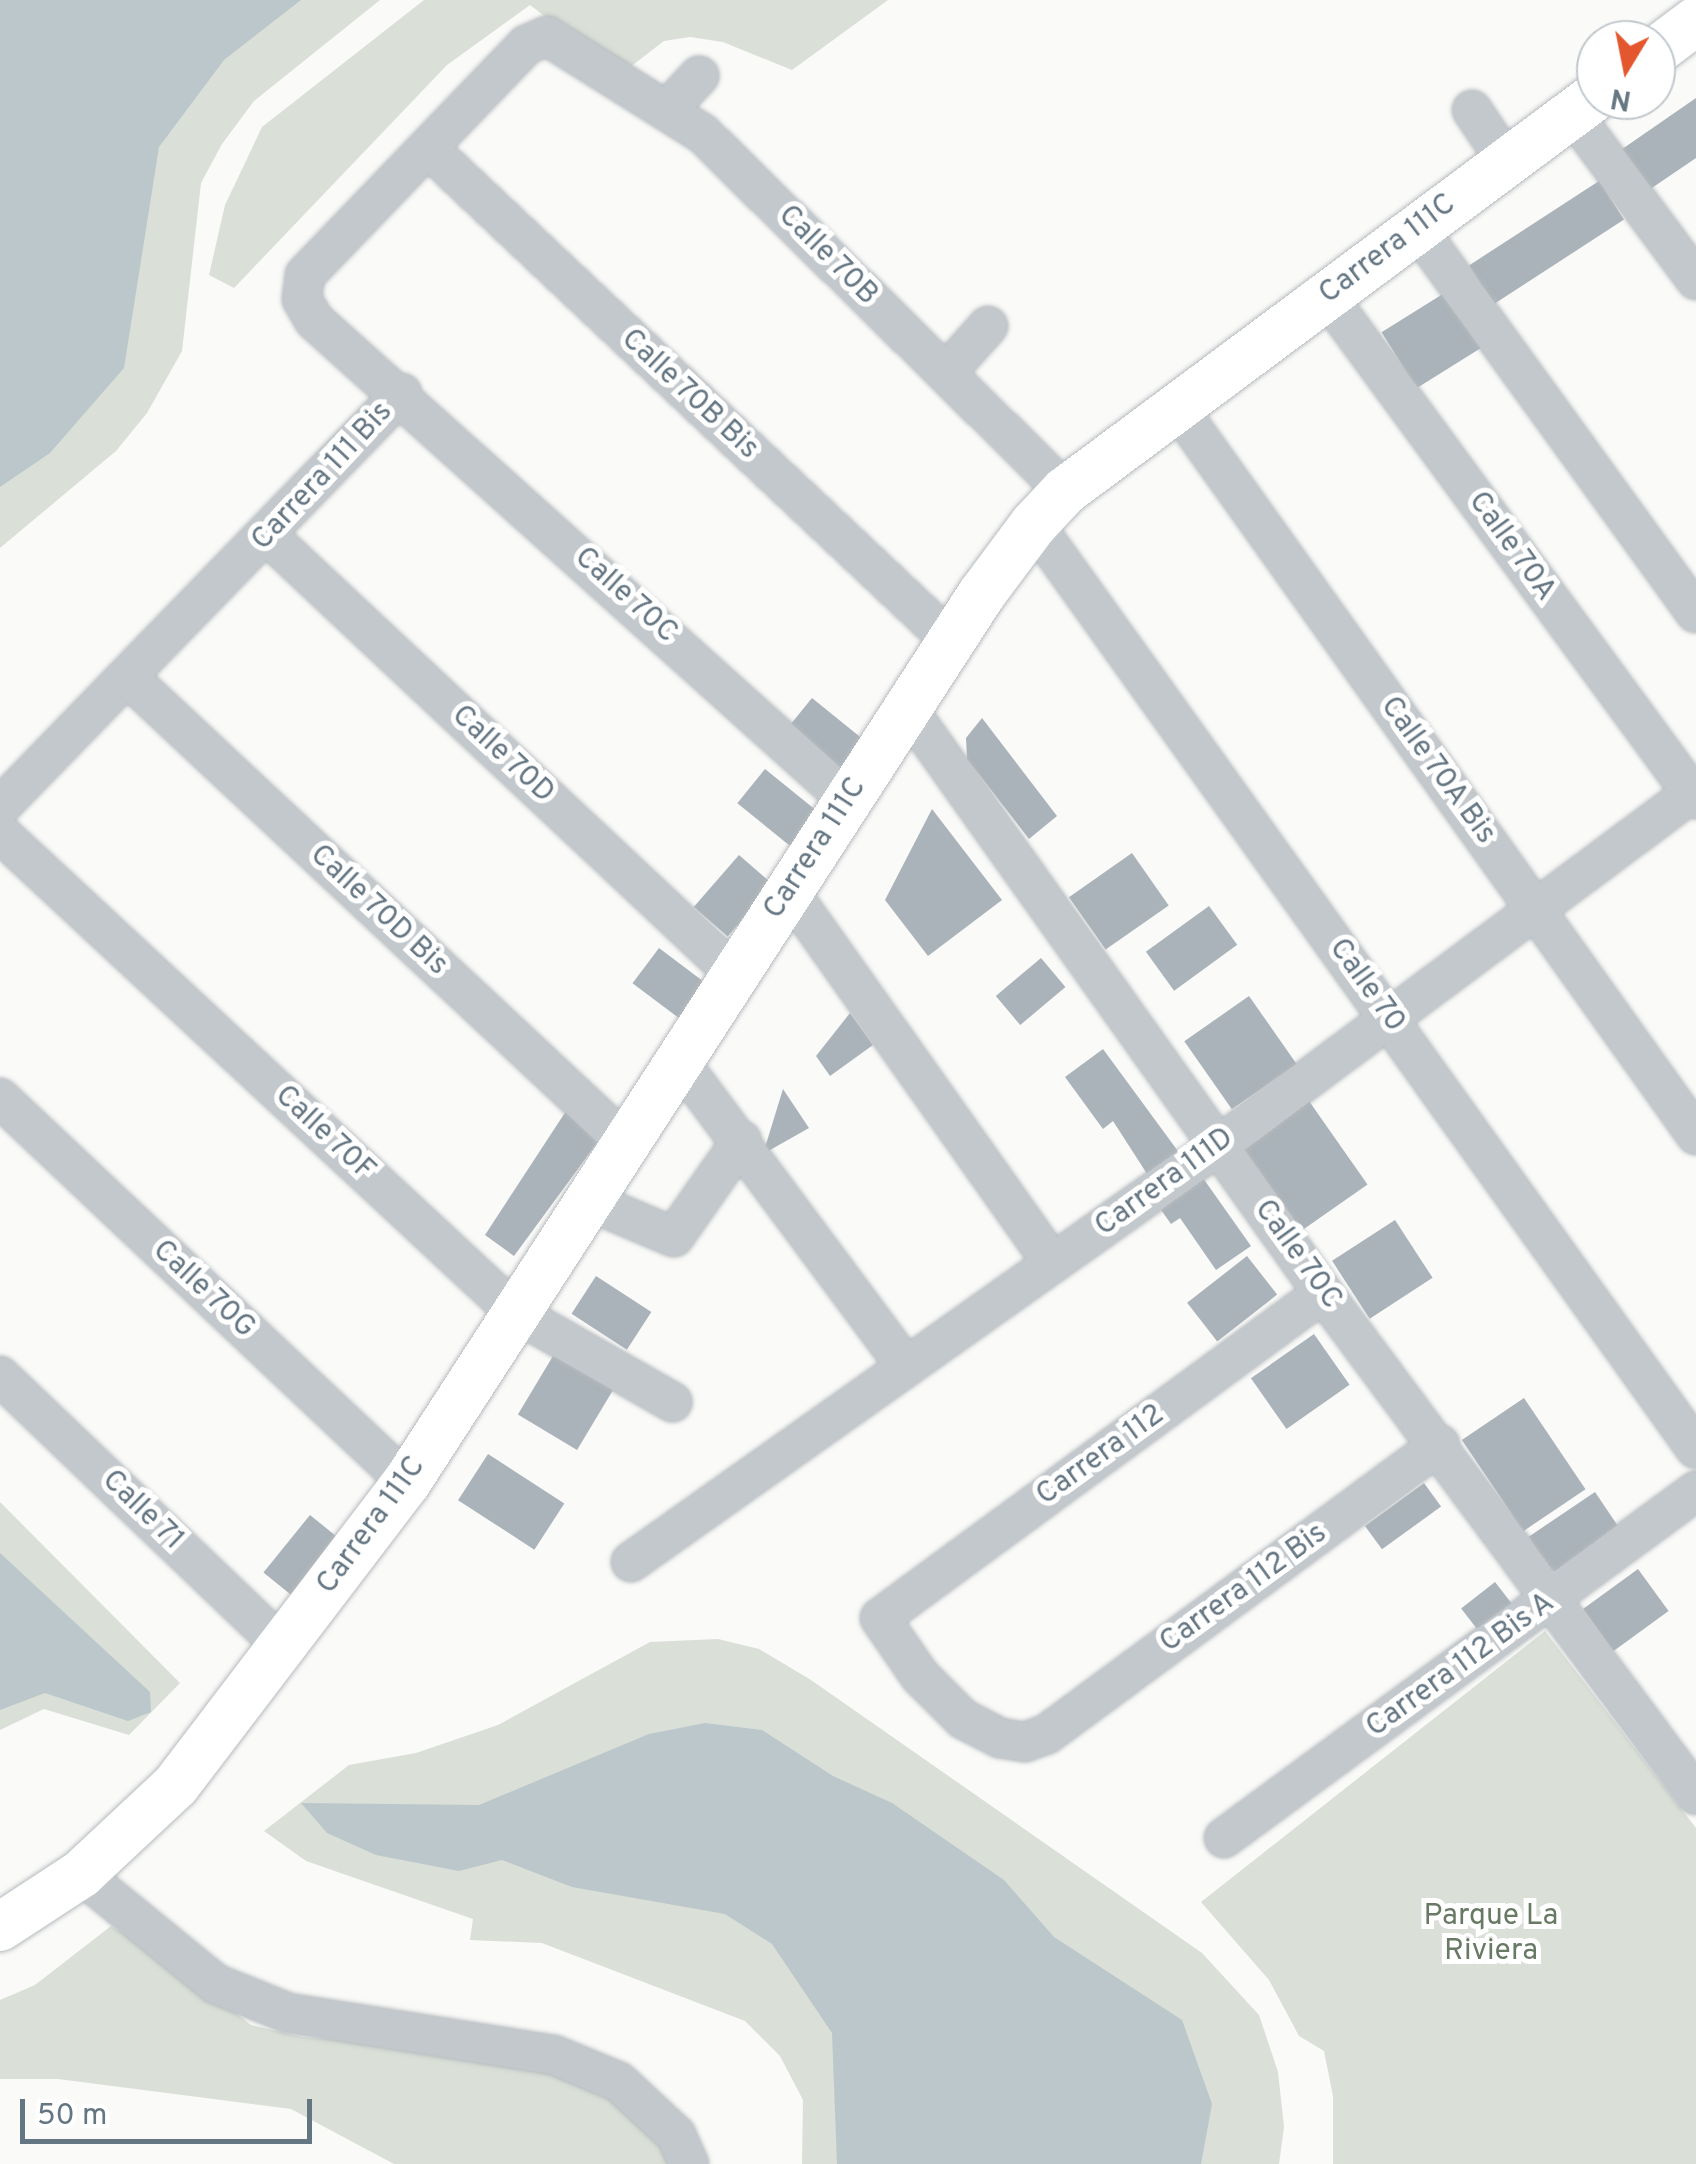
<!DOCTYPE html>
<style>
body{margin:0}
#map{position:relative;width:1696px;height:2164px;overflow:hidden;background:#fafaf8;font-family:Overpass,sans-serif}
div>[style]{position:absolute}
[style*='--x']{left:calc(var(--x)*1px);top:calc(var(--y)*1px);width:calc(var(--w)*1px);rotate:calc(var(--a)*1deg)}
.green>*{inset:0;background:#dadfd7}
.water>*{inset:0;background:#bbc7cb}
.building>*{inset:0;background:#aab3b9;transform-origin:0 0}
.roads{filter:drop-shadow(0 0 2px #b5babe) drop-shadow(0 0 2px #b5babe)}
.minor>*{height:38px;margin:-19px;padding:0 19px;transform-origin:19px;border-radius:19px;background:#c3c8cc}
.major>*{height:48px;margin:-24px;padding:0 24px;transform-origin:24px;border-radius:24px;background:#fff}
span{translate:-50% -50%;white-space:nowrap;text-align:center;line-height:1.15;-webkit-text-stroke:10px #fff;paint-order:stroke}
.street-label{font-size:30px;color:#657683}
.park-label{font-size:30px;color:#687a64}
.north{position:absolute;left:1576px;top:20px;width:100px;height:100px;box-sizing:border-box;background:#fff;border:2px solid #c1c8cd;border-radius:50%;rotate:190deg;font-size:28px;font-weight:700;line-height:40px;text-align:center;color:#657683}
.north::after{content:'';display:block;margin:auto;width:35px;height:45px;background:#e4572e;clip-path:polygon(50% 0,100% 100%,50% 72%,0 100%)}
.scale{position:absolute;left:20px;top:2099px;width:292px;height:45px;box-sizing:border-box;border:5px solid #657683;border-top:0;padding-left:12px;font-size:30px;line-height:35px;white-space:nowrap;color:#657683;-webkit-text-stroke:8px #fff;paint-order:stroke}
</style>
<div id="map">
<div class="green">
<div style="clip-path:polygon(0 0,380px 0,254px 101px,222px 144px,201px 183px,182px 351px,147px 413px,116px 451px,0 548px)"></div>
<div style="clip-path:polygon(424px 0,888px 0,792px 70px,723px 42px,690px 37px,664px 41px,621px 74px,530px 5px,447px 65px,234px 288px,209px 275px,225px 205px,262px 127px)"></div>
<div style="clip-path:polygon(0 1502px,180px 1683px,129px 1735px,44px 1709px,0 1730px)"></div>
<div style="clip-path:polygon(1545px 1631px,1696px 1828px,1696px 2164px,1333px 2164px,1333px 2096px,1324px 2051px,1299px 2036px,1269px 1980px,1201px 1902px)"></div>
<div style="clip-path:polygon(718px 1639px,759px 1649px,811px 1680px,1202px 1953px,1259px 2015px,1278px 2072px,1284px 2127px,1279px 2164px,802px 2164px,803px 2100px,780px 2056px,745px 2021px,542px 1943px,470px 1940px,473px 1919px,306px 1861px,264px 1831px,349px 1765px,416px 1753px,498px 1725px,650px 1642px)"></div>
<div style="clip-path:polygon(111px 1926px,173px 1963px,251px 2025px,303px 2037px,515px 2055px,601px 2086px,678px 2164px,394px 2164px,291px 2109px,58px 2079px,0 2079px,0 2000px,35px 1985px)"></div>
</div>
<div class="water">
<div style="clip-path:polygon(0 0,301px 0,224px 60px,159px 147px,124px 368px,50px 453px,0 487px)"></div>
<div style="clip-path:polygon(0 1553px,150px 1692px,151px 1712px,128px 1721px,45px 1693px,0 1710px)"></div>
<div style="clip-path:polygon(705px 1723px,762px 1730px,833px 1776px,892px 1803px,1004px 1880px,1054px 1937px,1182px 2020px,1212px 2104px,1201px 2164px,837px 2164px,832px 2033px,772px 1944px,725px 1914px,572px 1887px,502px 1860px,459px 1871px,376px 1855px,327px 1833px,301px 1803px,479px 1805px,649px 1734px)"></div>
</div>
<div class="building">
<div style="clip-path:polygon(1696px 98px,1696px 158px,1643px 194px,1615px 154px)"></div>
<div style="left:1599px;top:181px;width:46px;height:155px;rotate:57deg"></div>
<div style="left:1446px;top:292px;width:66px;height:76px;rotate:58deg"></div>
<div style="left:812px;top:698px;width:70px;height:40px;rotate:39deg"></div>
<div style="clip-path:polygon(982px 718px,1057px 816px,1029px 839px,967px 759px,966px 738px)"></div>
<div style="left:765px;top:769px;width:70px;height:44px;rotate:39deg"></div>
<div style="clip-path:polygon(932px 809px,1002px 900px,928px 956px,885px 900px)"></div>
<div style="left:1132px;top:853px;width:64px;height:77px;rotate:55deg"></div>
<div style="left:739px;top:855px;width:45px;height:69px;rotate:41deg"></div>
<div style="left:1209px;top:906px;width:48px;height:78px;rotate:54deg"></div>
<div style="left:659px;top:948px;width:59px;height:44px;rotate:37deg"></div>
<div style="left:1041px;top:958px;width:38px;height:59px;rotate:50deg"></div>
<div style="left:1249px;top:996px;width:83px;height:79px;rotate:55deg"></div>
<div style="clip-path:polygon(850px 1013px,873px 1045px,830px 1076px,816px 1056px)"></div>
<div style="clip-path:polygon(1103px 1049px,1183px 1158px,1151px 1180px,1113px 1121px,1103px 1129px,1065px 1077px)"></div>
<div style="clip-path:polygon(783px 1089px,809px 1128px,763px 1154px)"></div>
<div style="left:1309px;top:1101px;width:102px;height:82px;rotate:55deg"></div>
<div style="clip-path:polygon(570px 1105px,608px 1128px,514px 1256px,485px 1235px)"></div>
<div style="clip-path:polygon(1198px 1171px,1251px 1246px,1216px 1270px,1180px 1218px,1171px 1224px,1154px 1200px)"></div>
<div style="left:1395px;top:1220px;width:69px;height:75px;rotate:57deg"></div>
<div style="left:1247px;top:1256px;width:49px;height:76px;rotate:52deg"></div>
<div style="left:596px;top:1276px;width:66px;height:45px;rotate:33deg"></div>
<div style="left:1314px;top:1334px;width:62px;height:77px;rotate:55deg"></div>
<div style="left:556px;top:1351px;width:69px;height:74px;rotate:31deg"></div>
<div style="left:1524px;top:1398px;width:110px;height:75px;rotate:56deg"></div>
<div style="left:488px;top:1454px;width:91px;height:55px;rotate:33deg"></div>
<div style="left:1424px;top:1483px;width:29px;height:73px;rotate:54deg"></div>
<div style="left:1595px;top:1492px;width:50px;height:80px;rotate:56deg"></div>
<div style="left:310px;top:1515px;width:35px;height:74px;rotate:39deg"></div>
<div style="left:1638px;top:1569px;width:52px;height:68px;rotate:54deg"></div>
<div style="left:1495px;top:1582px;width:31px;height:43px;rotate:52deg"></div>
</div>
<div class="roads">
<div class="minor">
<div style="--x:667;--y:110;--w:47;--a:-46.7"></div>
<div style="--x:1472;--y:110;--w:63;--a:56.1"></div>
<div style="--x:1572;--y:113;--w:208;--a:53.4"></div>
<div style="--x:428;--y:148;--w:719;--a:43.31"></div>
<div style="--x:1417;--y:228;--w:475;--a:54.1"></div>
<div style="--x:1327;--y:296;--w:624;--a:53.74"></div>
<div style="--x:946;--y:373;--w:63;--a:-48.2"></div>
<div style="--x:1177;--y:407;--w:894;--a:54.51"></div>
<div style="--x:1034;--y:524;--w:1137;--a:54.41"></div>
<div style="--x:268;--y:536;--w:640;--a:43.16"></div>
<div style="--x:130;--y:679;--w:679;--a:43.09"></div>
<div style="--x:907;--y:708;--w:718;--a:54.58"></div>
<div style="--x:1323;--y:1293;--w:625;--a:53.39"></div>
<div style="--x:848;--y:800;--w:718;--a:-138.05"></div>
<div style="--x:314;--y:320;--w:24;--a:-120"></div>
<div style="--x:302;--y:299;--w:24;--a:-83"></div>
<div style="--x:305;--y:275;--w:319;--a:-46.1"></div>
<div style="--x:526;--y:45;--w:23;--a:-23"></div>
<div style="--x:547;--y:36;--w:184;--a:32.1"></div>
<div style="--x:703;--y:134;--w:508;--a:44.6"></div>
<div style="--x:0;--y:807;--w:577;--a:-45.84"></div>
<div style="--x:0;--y:833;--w:705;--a:42.93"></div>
<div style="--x:516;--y:1313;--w:180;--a:29.7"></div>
<div style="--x:789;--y:891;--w:456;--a:54.7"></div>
<div style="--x:679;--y:1061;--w:379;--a:53.4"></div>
<div style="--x:0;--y:1098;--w:560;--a:43.33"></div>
<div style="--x:589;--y:1201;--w:92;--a:23"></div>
<div style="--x:674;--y:1237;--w:118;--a:-55"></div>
<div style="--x:1323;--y:1293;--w:549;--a:143.73"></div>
<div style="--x:880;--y:1618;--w:70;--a:55.4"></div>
<div style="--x:920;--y:1676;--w:61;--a:45"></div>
<div style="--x:963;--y:1719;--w:42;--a:27.2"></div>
<div style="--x:1000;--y:1738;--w:25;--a:9"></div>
<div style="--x:1025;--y:1742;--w:23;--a:-20"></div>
<div style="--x:1047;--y:1734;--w:488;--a:-36.4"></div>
<div style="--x:0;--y:1376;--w:393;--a:43.7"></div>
<div style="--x:631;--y:1562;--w:719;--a:-35.32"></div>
<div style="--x:1218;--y:1146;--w:591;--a:-36.68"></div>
<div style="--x:1224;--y:1838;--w:586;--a:-36.32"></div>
<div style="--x:81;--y:1874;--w:174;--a:39.2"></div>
<div style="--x:216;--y:1984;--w:78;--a:21.9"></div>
<div style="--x:288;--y:2013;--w:269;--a:9"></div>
<div style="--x:554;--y:2055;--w:70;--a:22.6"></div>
<div style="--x:619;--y:2082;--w:78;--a:42.9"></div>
<div style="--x:676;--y:2135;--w:32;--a:66"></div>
</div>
<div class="major">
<div style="--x:1656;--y:51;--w:50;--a:-36.9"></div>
<div style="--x:0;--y:1927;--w:97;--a:-33.2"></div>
<div style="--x:81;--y:1874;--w:130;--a:-43.1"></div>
<div style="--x:176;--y:1785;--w:381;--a:-52.7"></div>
<div style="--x:407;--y:1482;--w:1057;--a:-57.09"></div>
<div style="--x:981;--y:595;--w:89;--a:-53.3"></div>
<div style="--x:1034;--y:524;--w:45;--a:-46.8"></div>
<div style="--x:1065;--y:491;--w:662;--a:-36.64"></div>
</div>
</div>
<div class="street-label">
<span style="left:1388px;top:250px;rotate:-37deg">Carrera 111C</span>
<span style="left:827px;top:256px;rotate:45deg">Calle 70B</span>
<span style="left:689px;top:395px;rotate:43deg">Calle 70B Bis</span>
<span style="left:323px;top:477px;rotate:-47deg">Carrera 111 Bis</span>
<span style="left:1511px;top:547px;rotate:54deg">Calle 70A</span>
<span style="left:625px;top:596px;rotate:42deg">Calle 70C</span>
<span style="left:502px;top:755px;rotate:43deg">Calle 70D</span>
<span style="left:1437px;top:771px;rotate:54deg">Calle 70A Bis</span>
<span style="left:816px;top:849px;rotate:-57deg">Carrera 111C</span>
<span style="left:378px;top:911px;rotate:43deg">Calle 70D Bis</span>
<span style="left:1366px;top:986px;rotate:54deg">Calle 70</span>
<span style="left:324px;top:1134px;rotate:43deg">Calle 70F</span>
<span style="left:1165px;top:1183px;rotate:-36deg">Carrera 111D</span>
<span style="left:1297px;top:1255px;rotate:54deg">Calle 70C</span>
<span style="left:203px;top:1290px;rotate:43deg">Calle 70G</span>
<span style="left:1101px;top:1456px;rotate:-36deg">Carrera 112</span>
<span style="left:142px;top:1511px;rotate:44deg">Calle 71</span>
<span style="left:372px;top:1526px;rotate:-54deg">Carrera 111C</span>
<span style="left:1244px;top:1589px;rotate:-36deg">Carrera 112 Bis</span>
<span style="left:1461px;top:1666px;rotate:-36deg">Carrera 112 Bis A</span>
</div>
<div class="park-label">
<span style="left:1491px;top:1934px">Parque La<br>Riviera</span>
</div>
<div class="north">N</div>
<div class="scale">50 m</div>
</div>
